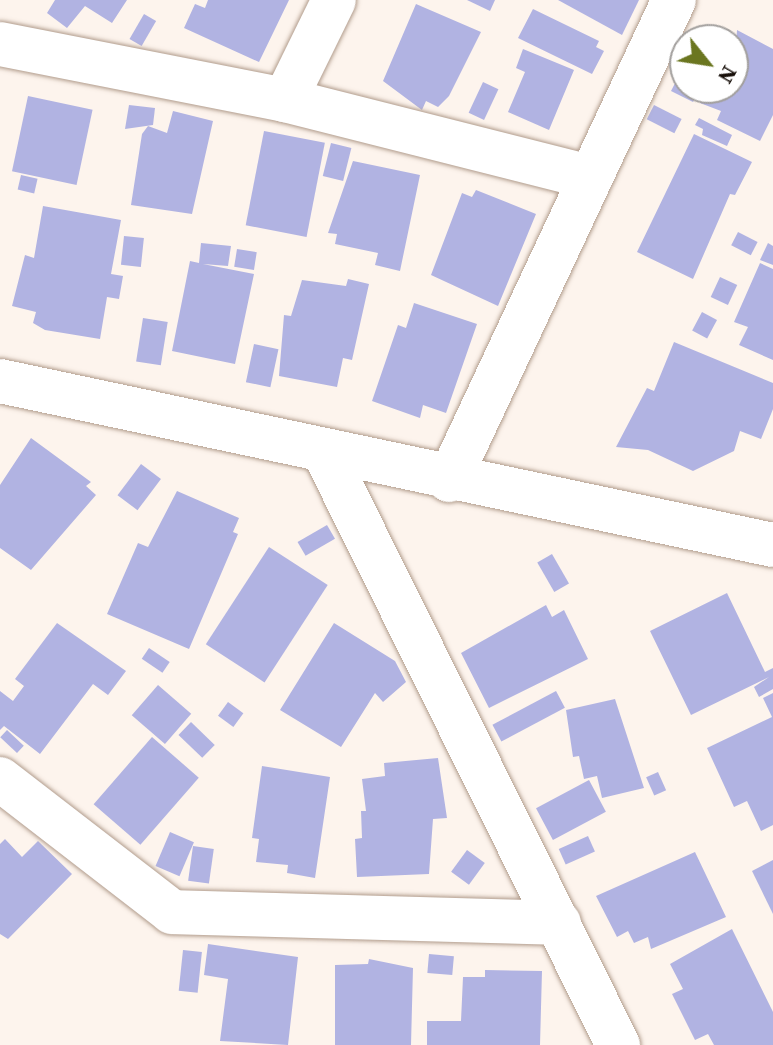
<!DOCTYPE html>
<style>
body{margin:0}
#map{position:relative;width:773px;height:1045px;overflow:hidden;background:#fdf4ed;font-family:"Source Serif 4",serif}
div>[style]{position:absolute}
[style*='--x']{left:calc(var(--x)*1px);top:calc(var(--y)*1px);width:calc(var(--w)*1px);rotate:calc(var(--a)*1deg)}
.building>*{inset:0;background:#b1b3e2;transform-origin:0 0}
.roads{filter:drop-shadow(0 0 2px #b19c8c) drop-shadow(0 0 2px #b19c8c)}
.minor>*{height:44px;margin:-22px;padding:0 22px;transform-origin:22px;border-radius:22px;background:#fff}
span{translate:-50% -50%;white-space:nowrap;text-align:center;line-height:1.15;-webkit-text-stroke:6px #fff;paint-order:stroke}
.north{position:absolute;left:669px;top:24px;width:80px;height:80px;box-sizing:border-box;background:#fff;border:2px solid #a29f9d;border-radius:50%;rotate:120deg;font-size:22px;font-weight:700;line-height:32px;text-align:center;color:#170f09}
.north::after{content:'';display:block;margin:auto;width:28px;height:36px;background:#6b7620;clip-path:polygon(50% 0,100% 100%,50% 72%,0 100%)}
</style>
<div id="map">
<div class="building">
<div style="clip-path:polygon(55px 0,127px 0,112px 23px,85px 6px,67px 28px,47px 13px)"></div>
<div style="clip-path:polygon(208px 0,289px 0,259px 62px,184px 28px,195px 4px,205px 8px)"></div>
<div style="clip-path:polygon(467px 0,495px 0,490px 11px)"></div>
<div style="clip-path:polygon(558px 0,639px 0,622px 35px)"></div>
<div style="clip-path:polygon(416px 4px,481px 32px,449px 96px,438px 107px,426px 101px,422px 110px,383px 81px)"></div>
<div style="clip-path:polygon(533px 9px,599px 41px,596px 47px,604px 51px,592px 74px,518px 38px)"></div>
<div style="left:144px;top:14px;width:14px;height:29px;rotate:30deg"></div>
<div style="clip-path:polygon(737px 30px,773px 49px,773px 115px,760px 141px,717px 120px,721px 111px,700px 103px,705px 88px,733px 88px)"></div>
<div style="clip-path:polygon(523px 49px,574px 70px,549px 130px,508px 112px,525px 72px,516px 68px)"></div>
<div style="clip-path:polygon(685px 64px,685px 88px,701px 88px,693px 102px,671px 91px)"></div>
<div style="left:483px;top:82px;width:17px;height:34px;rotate:25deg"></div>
<div style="left:28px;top:96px;width:66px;height:77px;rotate:12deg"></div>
<div style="clip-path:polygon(129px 105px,155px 108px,153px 125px,125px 129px)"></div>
<div style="left:654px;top:105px;width:31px;height:16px;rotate:27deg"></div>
<div style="clip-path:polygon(173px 111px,213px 121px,192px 214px,131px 205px,142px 134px,148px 126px,167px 133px)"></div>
<div style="clip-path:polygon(699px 118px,732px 135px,727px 146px,702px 135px,703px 129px,695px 125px)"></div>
<div style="left:264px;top:131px;width:62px;height:96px;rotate:11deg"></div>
<div style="clip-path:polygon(694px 134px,752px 162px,735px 195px,730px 194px,693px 279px,637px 252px)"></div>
<div style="left:331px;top:143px;width:21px;height:34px;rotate:14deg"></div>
<div style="clip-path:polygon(353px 161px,420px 175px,400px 271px,375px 265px,378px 253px,335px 244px,337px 234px,328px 233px)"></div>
<div style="left:21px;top:175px;width:17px;height:15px;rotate:13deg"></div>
<div style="clip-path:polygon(476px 190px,536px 214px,498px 306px,431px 275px,462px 193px,472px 197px)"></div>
<div style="clip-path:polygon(43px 206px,121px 220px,111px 274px,123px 276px,119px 299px,107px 297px,100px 339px,45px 330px,33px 323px,36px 312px,12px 306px,25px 255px,34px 258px)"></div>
<div style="left:738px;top:232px;width:22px;height:15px;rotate:27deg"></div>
<div style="left:124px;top:236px;width:20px;height:29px;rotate:6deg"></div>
<div style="clip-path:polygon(201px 243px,231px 246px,228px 266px,203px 264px,254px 274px,235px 364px,172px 351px,190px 261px,199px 263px)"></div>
<div style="clip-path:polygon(768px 243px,773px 246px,773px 265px,760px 260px)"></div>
<div style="left:237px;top:249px;width:20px;height:18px;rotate:9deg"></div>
<div style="clip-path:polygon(760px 263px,773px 269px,773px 360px,739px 345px,748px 327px,734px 322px)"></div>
<div style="left:720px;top:277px;width:19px;height:22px;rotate:25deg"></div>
<div style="clip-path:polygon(348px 279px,369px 284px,352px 360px,343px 358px,337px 387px,279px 376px,284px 315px,291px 316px,302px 280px,346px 286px)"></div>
<div style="clip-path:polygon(414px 303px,477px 324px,446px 413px,423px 405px,420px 418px,372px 401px,398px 325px,406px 328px)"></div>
<div style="left:702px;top:312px;width:17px;height:21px;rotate:28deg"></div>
<div style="left:143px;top:318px;width:25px;height:44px;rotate:9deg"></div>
<div style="clip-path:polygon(674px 342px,773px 383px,773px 409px,761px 439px,740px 431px,734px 451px,693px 471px,648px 450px,616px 447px,647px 388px,654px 391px)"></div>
<div style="left:254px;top:344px;width:25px;height:39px;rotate:12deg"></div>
<div style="clip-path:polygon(31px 438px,91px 482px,86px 486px,96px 495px,31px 570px,0 548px,0 485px)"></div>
<div style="left:141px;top:464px;width:25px;height:39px;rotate:37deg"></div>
<div style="clip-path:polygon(177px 491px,239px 518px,233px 532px,238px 534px,189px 649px,107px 614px,138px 543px,148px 547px)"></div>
<div style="left:327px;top:525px;width:16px;height:34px;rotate:60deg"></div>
<div style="left:269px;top:547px;width:70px;height:116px;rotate:33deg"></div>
<div style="left:552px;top:554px;width:34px;height:17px;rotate:60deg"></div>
<div style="clip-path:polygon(727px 593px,765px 672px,773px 668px,773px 689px,759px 697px,754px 687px,769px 677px,691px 715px,650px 631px)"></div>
<div style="clip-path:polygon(546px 605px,552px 617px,564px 610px,588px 659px,489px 708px,461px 653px)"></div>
<div style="clip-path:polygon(57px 623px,126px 671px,108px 695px,93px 684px,40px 754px,4px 726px,0 730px,0 691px,13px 701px,24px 686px,15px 679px)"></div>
<div style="clip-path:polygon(334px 623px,395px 661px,406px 682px,383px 702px,375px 693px,341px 747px,280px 710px)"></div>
<div style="left:149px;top:648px;width:25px;height:13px;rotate:34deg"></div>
<div style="left:158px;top:685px;width:44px;height:40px;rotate:41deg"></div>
<div style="left:556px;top:691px;width:19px;height:72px;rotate:62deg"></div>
<div style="clip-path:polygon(773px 693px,773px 825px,761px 831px,747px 801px,734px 807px,707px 748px,772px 717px,763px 698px)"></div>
<div style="clip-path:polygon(615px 699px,644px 788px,602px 798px,597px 776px,584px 779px,579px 756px,573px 757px,566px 710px)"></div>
<div style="left:228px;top:702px;width:19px;height:17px;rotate:36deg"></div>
<div style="left:191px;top:722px;width:33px;height:18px;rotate:44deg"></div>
<div style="left:7px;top:730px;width:23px;height:10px;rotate:43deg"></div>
<div style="left:152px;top:737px;width:62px;height:89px;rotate:41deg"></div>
<div style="clip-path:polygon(438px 758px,447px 818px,433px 819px,429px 874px,357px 877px,355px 839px,362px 838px,361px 811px,366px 811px,362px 779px,385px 776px,384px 763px)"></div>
<div style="clip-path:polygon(262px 766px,330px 777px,315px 878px,287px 873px,288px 865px,256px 862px,259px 839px,252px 838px)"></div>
<div style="left:658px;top:772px;width:20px;height:13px;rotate:66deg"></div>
<div style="left:589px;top:780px;width:36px;height:60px;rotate:62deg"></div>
<div style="left:170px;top:832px;width:26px;height:37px;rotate:23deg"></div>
<div style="left:588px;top:836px;width:17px;height:32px;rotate:66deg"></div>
<div style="clip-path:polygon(5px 839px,22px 857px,38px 841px,72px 874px,8px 939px,0 934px,0 844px)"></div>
<div style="left:193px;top:846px;width:21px;height:35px;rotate:8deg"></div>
<div style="left:467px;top:850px;width:22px;height:27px;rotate:36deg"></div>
<div style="clip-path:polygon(695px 852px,726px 917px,651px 949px,648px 937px,634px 943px,628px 931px,617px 937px,596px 896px)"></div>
<div style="clip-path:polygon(773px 860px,773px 914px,752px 871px)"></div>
<div style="clip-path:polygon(732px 929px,773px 1012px,773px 1045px,714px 1045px,708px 1034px,695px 1040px,672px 994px,683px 989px,670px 964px)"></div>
<div style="clip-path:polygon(208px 944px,298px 957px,288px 1045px,220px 1041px,228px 979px,204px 975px)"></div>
<div style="left:183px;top:950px;width:19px;height:41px;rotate:6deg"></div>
<div style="left:429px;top:954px;width:25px;height:19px;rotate:5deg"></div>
<div style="clip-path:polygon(369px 959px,413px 968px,411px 1045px,335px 1045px,335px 965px,368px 964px)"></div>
<div style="clip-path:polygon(485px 970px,542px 971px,540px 1045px,427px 1045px,427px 1021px,461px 1021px,463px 977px,485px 977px)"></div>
</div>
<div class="roads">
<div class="minor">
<div style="--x:0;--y:44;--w:290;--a:11.1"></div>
<div style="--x:285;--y:100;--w:315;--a:14.2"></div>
<div style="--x:285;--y:100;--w:111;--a:-63.9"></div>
<div style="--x:0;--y:381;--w:790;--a:11.98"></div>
<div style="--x:325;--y:454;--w:660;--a:63.63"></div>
<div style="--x:449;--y:480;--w:530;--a:-64.89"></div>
<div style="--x:0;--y:779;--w:217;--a:37.7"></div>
<div style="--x:172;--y:912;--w:387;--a:1.6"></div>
</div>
</div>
<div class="north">N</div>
</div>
